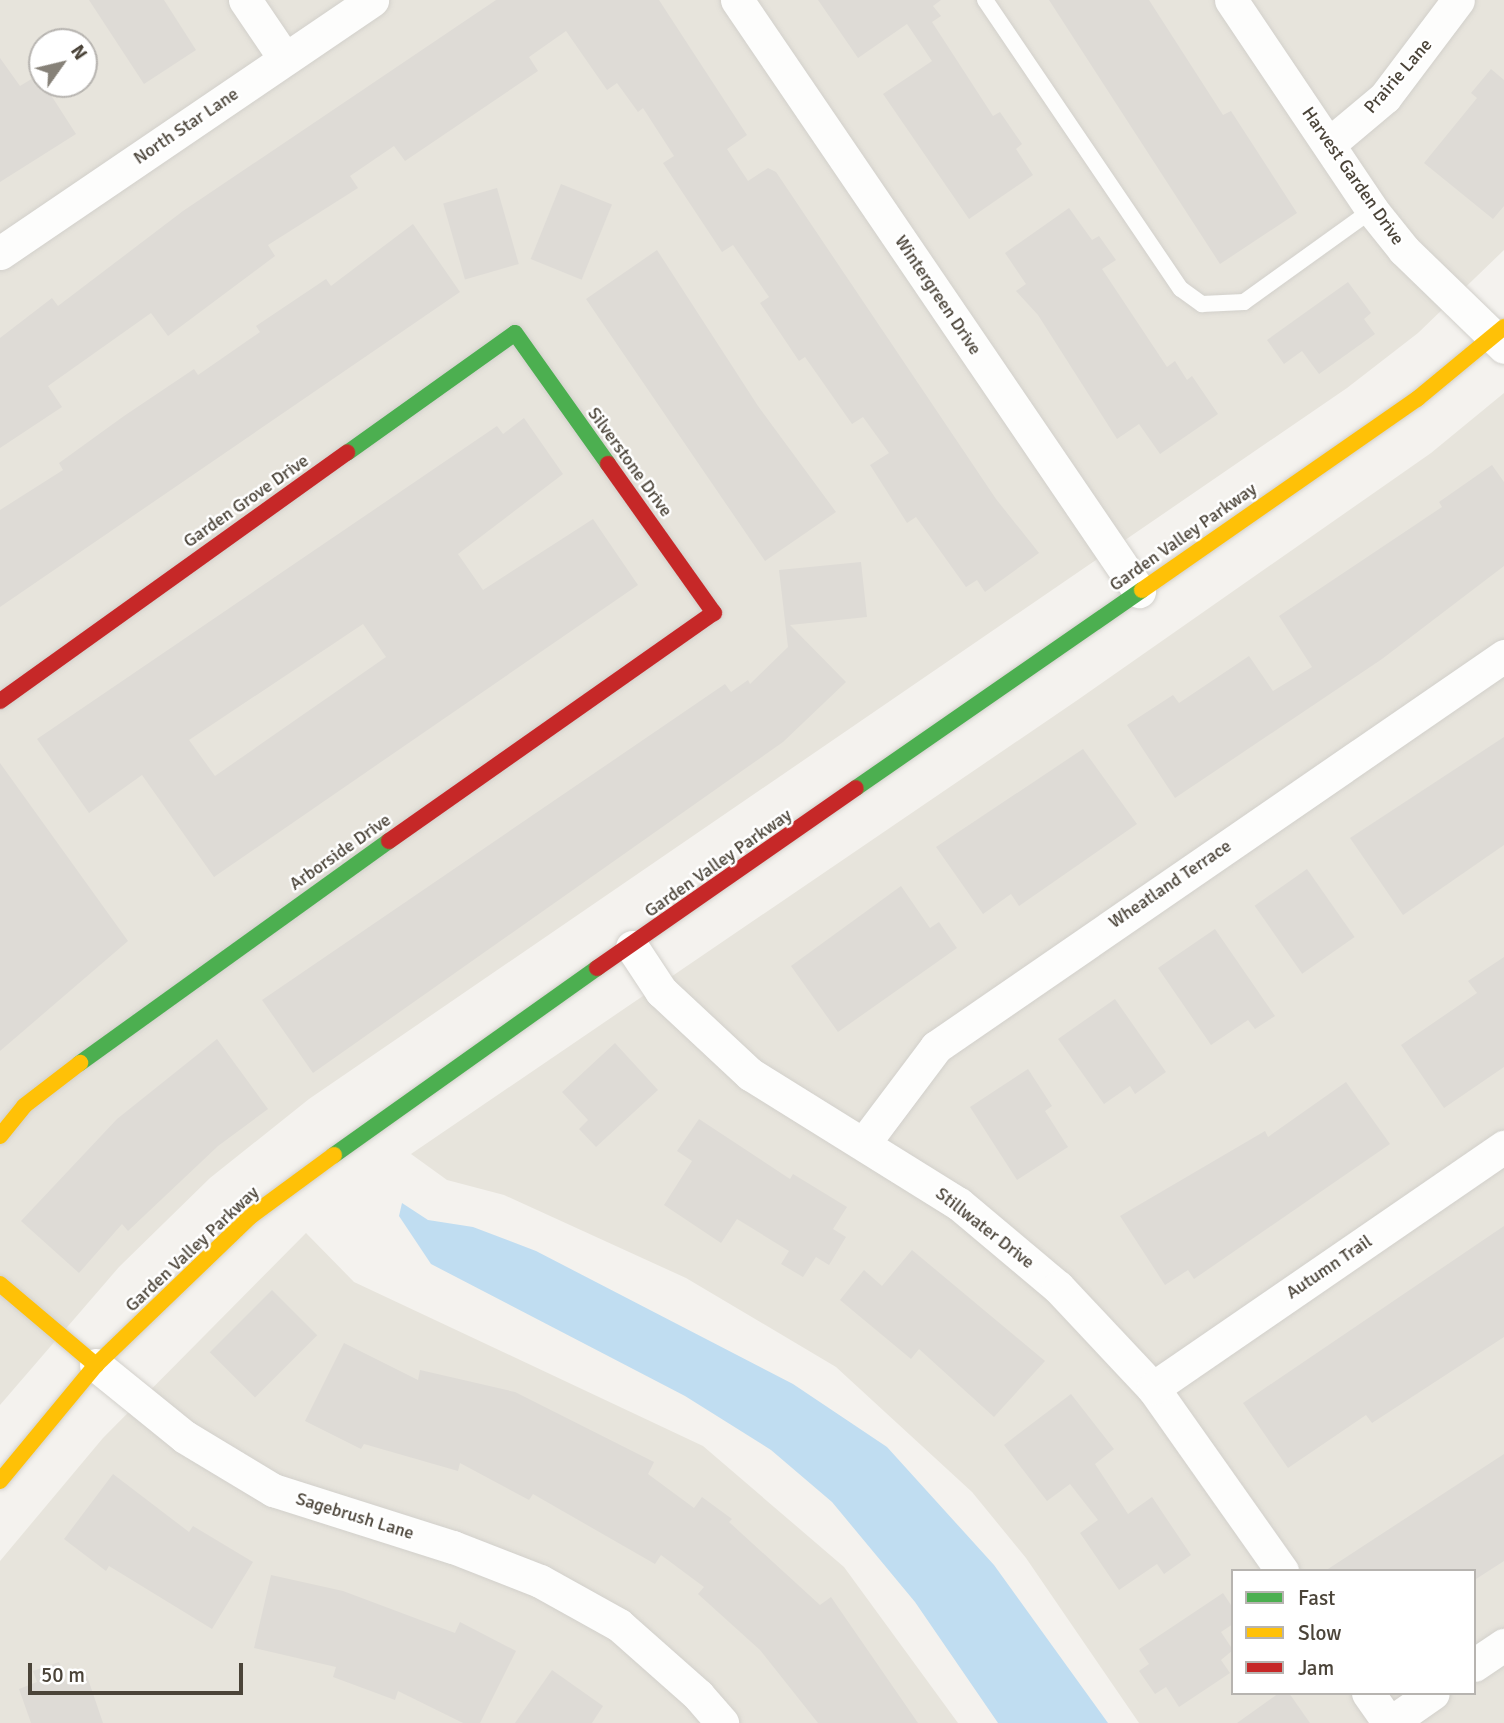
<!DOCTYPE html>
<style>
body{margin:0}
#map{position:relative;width:1504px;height:1723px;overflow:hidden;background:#f4f2ee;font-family:Signika,sans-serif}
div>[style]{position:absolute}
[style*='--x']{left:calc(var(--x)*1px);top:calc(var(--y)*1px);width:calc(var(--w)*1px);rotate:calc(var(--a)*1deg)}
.residential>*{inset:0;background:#e7e4dc}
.water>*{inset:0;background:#c0ddf1}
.building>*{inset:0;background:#dedbd6;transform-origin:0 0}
.roads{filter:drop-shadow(0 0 2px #d2d0cb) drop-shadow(0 0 2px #d2d0cb)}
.lane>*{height:16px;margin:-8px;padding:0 8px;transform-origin:8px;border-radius:8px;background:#fdfdfc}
.street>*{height:33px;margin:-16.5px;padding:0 16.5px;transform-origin:16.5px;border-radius:16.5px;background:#fdfdfc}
.fast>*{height:16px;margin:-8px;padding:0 8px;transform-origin:8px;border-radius:8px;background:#4caf50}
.slow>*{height:16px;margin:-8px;padding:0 8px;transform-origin:8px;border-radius:8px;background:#ffc107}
.jam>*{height:16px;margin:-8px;padding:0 8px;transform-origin:8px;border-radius:8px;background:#c62828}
span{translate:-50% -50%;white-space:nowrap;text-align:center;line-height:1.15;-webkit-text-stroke:5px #fff;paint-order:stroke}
.street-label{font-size:18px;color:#4b4439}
.legend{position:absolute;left:1231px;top:1569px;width:245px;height:126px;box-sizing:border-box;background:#fff;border:2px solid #b7b4b0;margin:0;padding:9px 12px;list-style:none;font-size:21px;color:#4b4439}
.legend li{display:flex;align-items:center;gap:14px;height:35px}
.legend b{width:35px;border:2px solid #b7b4b0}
.north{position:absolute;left:28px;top:28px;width:70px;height:70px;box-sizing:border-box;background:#fff;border:2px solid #b7b4b0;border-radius:50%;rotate:56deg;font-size:19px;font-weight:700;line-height:28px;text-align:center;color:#4b4439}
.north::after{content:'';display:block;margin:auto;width:24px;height:32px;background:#868178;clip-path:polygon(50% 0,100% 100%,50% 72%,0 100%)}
.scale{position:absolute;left:28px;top:1663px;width:215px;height:32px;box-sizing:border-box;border:4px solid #4b4439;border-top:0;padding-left:9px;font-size:21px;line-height:24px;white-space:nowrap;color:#4b4439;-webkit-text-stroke:5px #fff;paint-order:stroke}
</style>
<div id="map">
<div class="residential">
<div style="clip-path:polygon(evenodd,0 0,1504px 0,1504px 250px,1418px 333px,1347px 388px,309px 1099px,210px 1178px,119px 1267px,0 1405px,0 0,42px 42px,84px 42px,84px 84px,42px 84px,42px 42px)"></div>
<div style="clip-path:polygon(evenodd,1504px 393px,1504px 1723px,1139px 1723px,1026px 1558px,972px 1492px,836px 1367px,686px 1278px,504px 1195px,447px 1180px,411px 1154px,1079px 699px,1431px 453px,1504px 393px,1233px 1571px,1474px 1571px,1474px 1693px,1233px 1693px,1233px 1571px)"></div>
<div style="clip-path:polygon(306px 1233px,354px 1282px,703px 1446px,844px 1567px,958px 1723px,0 1723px,0 1561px,103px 1438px)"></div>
</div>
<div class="water">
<div style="clip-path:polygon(402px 1203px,428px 1220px,473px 1227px,536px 1251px,793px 1384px,887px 1447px,994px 1565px,1108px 1723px,998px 1723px,915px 1602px,832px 1502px,771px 1450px,685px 1396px,431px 1264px,399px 1216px)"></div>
</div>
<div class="building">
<div style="clip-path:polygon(89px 0,164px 0,196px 50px,144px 84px)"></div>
<div style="clip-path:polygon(496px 0,659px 0,747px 135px,727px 149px,748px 181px,768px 168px,776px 172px,996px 499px,1039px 553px,985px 592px,977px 580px,966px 587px,916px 517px,907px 523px,870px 465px,889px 453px,863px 417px,852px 424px,805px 357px,799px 361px,760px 303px,769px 297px,733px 245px,722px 252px,663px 163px,674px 156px,643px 108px,638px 112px,617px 83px,607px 90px,566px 31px,529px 57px,538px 71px,405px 161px,394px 146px,350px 176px,358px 188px,268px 245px,275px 256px,168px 336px,151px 313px,48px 386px,62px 407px,0 448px,0 338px,52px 298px,58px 306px,183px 211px)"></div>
<div style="clip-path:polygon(818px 0,941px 0,933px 6px,941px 16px,932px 22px,993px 116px,1000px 112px,1022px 144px,1016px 149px,1033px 175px,969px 219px,883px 94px,932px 61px,907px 24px,858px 58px)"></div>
<div style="clip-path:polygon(1049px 0,1149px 0,1223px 115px,1231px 111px,1297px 213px,1220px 264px)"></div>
<div style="clip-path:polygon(0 58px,20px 86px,38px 75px,76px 134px,0 182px)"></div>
<div style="clip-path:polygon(1491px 69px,1504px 80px,1504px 206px,1493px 219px,1424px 163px,1477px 98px,1471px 93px)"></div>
<div style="left:561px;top:184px;width:55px;height:81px;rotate:22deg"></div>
<div style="left:497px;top:188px;width:79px;height:56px;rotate:74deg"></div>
<div style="clip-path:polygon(1069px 208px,1092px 240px,1099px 236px,1116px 260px,1102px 269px,1167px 367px,1175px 361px,1187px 380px,1192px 376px,1218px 414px,1160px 454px,1139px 424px,1117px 439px,1038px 315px,1016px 291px,1026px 284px,1005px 253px)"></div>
<div style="clip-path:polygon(413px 224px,460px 292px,0 607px,0 510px,63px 470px,59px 463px,124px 416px,194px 369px,198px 375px,260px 332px,256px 326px,326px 279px,331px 286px)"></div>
<div style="clip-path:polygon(657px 250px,758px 406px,836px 512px,765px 561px,586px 299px)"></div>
<div style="clip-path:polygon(1348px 282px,1371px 313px,1364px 319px,1375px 334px,1319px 374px,1302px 351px,1284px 364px,1267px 340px)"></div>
<div style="clip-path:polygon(evenodd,524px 418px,563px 474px,458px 554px,483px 590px,593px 519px,638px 585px,214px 877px,142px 775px,89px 813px,37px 739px,497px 426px,503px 434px,524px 418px,363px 624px,386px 657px,215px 776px,189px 740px,363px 624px)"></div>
<div style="clip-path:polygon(1492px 465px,1504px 482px,1504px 566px,1382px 659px,1175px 798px,1127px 725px,1173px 695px,1179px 703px,1249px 656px,1273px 691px,1312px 667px,1279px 616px,1442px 507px,1439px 502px)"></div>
<div style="clip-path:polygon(861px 562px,867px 617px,790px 625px,846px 682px,783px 742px,313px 1073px,262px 1000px,725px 684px,731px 692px,748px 680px,750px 684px,788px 647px,779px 570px)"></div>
<div style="clip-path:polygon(1504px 737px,1504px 845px,1403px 915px,1350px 838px)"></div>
<div style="clip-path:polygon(1083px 749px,1137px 824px,1019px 906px,1011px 894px,983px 914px,936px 847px)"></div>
<div style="clip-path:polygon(0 763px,128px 941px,0 1051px)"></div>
<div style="left:1307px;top:869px;width:83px;height:64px;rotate:55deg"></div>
<div style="clip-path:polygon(901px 886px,930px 928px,939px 922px,957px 948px,838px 1032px,791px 966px)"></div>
<div style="clip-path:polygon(1215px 929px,1275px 1016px,1255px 1029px,1248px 1020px,1211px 1045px,1158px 968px)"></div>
<div style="clip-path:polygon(1504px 957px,1504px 1067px,1444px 1108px,1401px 1045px,1477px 993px,1468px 981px)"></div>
<div style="clip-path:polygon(1115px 999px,1166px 1072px,1135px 1094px,1130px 1086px,1104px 1104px,1058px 1039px)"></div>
<div style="clip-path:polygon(217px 1039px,268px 1109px,218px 1146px,128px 1231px,122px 1224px,79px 1273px,21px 1221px,117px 1119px)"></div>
<div style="clip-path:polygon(615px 1043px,658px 1090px,596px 1147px,579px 1129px,588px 1120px,562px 1092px)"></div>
<div style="clip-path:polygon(1028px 1069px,1052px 1106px,1045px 1111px,1068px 1147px,1017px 1180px,970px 1107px)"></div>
<div style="clip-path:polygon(1346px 1082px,1390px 1144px,1194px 1279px,1188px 1270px,1165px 1285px,1120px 1216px,1265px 1131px,1268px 1137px)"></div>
<div style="clip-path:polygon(699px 1119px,790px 1179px,793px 1174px,847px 1207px,833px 1229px,846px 1237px,829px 1265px,816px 1257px,803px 1277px,781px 1264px,789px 1251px,737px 1219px,721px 1243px,664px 1205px,692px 1161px,677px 1151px)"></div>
<div style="clip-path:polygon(1504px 1226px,1504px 1337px,1372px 1423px,1366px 1415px,1288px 1468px,1243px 1403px)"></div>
<div style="clip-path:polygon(912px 1250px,1045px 1361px,994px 1417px,919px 1349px,911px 1359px,840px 1300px,864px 1270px,882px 1286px)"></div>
<div style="left:272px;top:1290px;width:64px;height:88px;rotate:45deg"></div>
<div style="clip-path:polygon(344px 1343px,418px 1380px,420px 1370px,515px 1392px,654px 1462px,648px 1474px,694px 1508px,702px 1497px,732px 1519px,729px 1522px,820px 1605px,831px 1597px,918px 1723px,818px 1723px,760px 1650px,698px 1594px,704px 1587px,661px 1555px,655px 1564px,533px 1494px,529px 1500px,460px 1463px,458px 1471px,364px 1444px,361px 1449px,305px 1421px)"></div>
<div style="clip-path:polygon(1071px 1394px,1114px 1449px,1095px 1464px,1128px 1514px,1152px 1497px,1191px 1555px,1164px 1574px,1157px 1564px,1119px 1590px,1080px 1533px,1098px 1520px,1070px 1484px,1047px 1501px,1004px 1445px)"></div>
<div style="clip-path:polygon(1504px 1454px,1504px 1561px,1476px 1579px,1474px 1571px,1325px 1571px)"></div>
<div style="clip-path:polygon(113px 1474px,189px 1532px,193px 1526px,253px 1562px,212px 1629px,109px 1566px,106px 1571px,64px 1539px)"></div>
<div style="clip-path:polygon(271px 1575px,343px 1591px,455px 1633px,460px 1622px,516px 1651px,480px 1723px,463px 1723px,398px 1691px,395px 1700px,333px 1677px,336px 1667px,254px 1648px)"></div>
<div style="clip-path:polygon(1223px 1593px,1233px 1608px,1233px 1624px,1221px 1632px,1233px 1650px,1221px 1660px,1230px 1673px,1179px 1707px,1166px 1687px,1155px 1694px,1139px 1671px,1149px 1664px,1139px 1649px)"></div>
<div style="clip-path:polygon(59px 1662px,67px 1683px,87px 1676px,103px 1723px,31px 1723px,19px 1689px,37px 1682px,33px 1671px)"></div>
<div style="clip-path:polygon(552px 1670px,603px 1706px,592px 1723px,515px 1723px)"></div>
<div style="clip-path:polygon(1279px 1693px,1289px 1693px,1310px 1723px,1237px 1723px)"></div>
</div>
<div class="roads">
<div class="lane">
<div style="--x:985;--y:0;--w:349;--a:55.9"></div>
<div style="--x:1181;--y:289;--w:26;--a:36"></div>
<div style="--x:1202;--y:304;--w:42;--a:-2.7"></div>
<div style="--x:1244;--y:302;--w:158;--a:-35.7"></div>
</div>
<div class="street">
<div style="--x:245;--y:0;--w:71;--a:55.9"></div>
<div style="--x:737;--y:0;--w:715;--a:55.78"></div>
<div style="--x:1231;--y:0;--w:253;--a:56.1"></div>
<div style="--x:1372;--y:210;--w:51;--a:51.3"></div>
<div style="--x:1404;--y:250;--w:139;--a:44.1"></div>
<div style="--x:1329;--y:144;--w:73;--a:-40"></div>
<div style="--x:1385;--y:97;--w:121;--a:-53"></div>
<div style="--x:0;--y:253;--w:450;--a:-34.2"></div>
<div style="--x:632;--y:947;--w:53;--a:56.6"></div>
<div style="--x:661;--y:991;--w:122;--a:43"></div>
<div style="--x:750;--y:1074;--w:246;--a:31.9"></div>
<div style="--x:959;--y:1204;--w:129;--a:40"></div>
<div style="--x:1058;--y:1287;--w:139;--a:46.8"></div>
<div style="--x:1153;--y:1388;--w:224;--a:54.8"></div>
<div style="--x:864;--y:1143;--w:120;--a:-53.1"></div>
<div style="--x:936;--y:1047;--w:690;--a:-34.54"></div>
<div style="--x:96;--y:1365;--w:114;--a:39"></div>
<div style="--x:185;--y:1437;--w:103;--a:31.1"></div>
<div style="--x:273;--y:1490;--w:189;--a:17.6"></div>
<div style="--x:453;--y:1547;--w:93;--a:21.3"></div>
<div style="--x:540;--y:1581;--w:90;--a:29.1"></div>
<div style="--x:619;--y:1625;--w:106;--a:41.5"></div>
<div style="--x:698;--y:1695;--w:37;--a:49"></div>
<div style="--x:1153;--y:1388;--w:426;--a:-34.5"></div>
<div style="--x:1474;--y:1665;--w:36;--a:-34"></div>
<div style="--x:1368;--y:1693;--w:37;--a:55"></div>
<div style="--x:1390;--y:1723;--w:52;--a:-34.9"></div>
</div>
<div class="fast">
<div style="--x:347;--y:453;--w:206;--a:-35.5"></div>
<div style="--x:515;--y:333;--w:161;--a:54.6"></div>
<div style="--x:856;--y:788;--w:348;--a:-34.7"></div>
<div style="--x:80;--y:1063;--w:380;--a:-35.7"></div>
<div style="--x:334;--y:1155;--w:323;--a:-35.4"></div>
</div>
<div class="slow">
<div style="--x:1142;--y:590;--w:335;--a:-34.8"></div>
<div style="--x:1417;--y:399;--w:113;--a:-39.6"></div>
<div style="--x:0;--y:1136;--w:38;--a:-51"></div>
<div style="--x:24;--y:1106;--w:71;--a:-37.5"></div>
<div style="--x:0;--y:1284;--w:126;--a:40.2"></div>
<div style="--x:0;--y:1481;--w:151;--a:-50.4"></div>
<div style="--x:96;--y:1365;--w:215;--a:-43.9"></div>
<div style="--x:251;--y:1216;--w:103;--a:-36.3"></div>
</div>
<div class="jam">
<div style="--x:0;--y:701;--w:427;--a:-35.6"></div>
<div style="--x:389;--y:841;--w:397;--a:-35.1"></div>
<div style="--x:714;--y:613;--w:183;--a:-125.4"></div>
<div style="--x:597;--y:968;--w:315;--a:-34.8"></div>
</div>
</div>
<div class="street-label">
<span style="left:1398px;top:76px;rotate:-49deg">Prairie Lane</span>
<span style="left:186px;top:126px;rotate:-34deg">North Star Lane</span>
<span style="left:1353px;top:176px;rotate:55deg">Harvest Garden Drive</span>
<span style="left:938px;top:295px;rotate:56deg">Wintergreen Drive</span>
<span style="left:630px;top:462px;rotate:54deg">Silverstone Drive</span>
<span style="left:246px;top:501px;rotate:-35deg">Garden Grove Drive</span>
<span style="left:1183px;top:537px;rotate:-35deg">Garden Valley Parkway</span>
<span style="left:340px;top:852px;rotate:-35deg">Arborside Drive</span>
<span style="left:718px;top:863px;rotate:-35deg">Garden Valley Parkway</span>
<span style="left:1170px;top:884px;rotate:-34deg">Wheatland Terrace</span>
<span style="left:985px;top:1228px;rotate:38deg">Stillwater Drive</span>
<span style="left:192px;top:1249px;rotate:-43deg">Garden Valley Parkway</span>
<span style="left:1329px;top:1267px;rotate:-34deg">Autumn Trail</span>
<span style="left:355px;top:1516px;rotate:17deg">Sagebrush Lane</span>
</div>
<ul class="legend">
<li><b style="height:9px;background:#4caf50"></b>Fast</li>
<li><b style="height:9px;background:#ffc107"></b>Slow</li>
<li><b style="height:9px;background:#c62828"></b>Jam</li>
</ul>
<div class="north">N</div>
<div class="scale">50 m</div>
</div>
